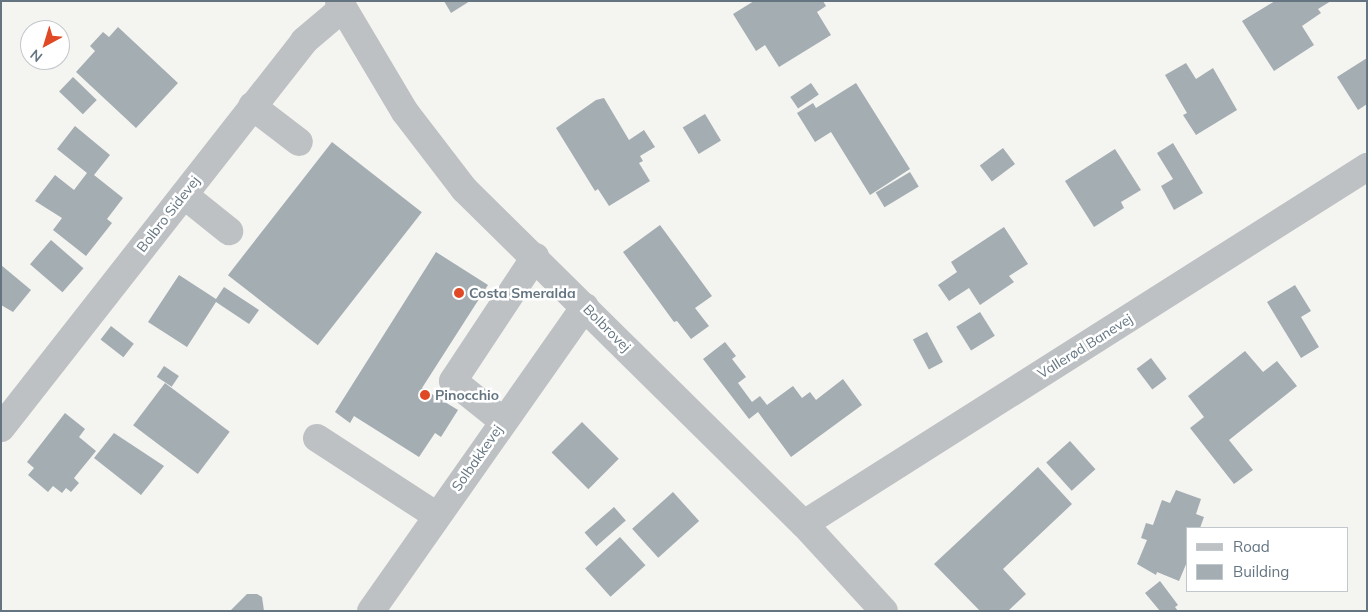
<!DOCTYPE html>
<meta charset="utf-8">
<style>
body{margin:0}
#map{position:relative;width:1368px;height:612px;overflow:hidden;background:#f4f4f0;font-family:Mulish,sans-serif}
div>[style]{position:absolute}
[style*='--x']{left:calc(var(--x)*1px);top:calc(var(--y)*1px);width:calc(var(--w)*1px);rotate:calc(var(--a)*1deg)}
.building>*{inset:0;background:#a4adb2;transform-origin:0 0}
.minor>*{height:28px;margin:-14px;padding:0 14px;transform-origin:14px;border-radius:14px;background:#bdc1c4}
.dots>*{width:14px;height:14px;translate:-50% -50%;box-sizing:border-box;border:2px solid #fff;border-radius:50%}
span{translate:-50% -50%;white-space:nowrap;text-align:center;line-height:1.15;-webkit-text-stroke:5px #fff;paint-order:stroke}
.street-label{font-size:14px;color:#647581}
.poi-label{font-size:14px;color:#647581;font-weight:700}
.left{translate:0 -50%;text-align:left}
.frame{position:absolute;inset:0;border:2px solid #647581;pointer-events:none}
.legend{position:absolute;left:1186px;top:527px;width:162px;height:65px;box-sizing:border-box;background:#fff;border:1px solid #c1c8cd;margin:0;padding:6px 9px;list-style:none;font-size:15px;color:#647581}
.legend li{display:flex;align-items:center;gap:10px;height:25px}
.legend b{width:25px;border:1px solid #c1c8cd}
.north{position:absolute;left:20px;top:20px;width:50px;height:50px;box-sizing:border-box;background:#fff;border:1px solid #c1c8cd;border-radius:50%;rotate:219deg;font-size:14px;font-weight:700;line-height:20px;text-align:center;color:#647581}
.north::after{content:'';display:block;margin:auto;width:18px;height:22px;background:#e04925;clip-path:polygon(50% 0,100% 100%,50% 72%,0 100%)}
</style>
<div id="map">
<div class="building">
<div style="clip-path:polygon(444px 1px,470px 1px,451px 13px)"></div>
<div style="clip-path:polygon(754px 1px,823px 1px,826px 6px,817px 12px,831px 35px,779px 67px,765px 45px,756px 51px,733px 14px)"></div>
<div style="clip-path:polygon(1275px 1px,1331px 1px,1318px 9px,1321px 13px,1302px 26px,1314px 45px,1274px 71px,1242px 21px)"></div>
<div style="clip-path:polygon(118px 27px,178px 83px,136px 128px,76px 72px,95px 51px,90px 46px,103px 32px,109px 37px)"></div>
<div style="clip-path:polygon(1367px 58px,1367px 104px,1358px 110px,1337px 77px)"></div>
<div style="clip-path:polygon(1186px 63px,1196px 79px,1213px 68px,1237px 110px,1196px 135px,1183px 115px,1187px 113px,1165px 75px)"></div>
<div style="left:73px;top:77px;width:33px;height:20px;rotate:44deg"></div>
<div style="left:811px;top:83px;width:14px;height:25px;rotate:56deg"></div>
<div style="clip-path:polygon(856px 83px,910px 169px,870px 195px,831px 132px,815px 142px,797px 113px,813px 103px,816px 108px)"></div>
<div style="clip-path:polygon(604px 98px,629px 140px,644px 130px,655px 147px,640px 156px,643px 161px,639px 163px,650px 181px,609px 206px,598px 189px,595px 191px,556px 128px,596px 100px)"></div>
<div style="left:705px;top:114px;width:31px;height:26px;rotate:59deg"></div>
<div style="clip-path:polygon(75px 126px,110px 155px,94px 175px,123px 198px,107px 219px,112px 223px,86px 256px,53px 230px,62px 218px,35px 201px,55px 175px,74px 190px,87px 173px,57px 149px)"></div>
<div style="left:332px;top:142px;width:114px;height:169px;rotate:38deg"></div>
<div style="clip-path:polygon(1173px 143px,1203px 193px,1174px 210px,1161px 186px,1173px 179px,1157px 153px)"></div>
<div style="left:1003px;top:148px;width:20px;height:29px;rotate:53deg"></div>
<div style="clip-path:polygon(1115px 149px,1141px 190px,1121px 202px,1124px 208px,1094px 227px,1065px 181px)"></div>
<div style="left:910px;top:172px;width:17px;height:40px;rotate:59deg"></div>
<div style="clip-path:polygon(660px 225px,712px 296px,695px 308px,709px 326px,691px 339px,677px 321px,674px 322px,623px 252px)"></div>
<div style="clip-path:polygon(1004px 227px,1028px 264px,1009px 276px,1014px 282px,980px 305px,969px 288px,949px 301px,938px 285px,957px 272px,951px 262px)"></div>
<div style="left:51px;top:240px;width:43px;height:32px;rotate:41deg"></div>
<div style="clip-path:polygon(436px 252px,488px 285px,422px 388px,458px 410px,441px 437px,435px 433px,419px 457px,354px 416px,350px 423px,335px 412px)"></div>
<div style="clip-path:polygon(1px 265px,31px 290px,13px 312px,1px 305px)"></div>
<div style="clip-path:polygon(179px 275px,216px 299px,224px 287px,259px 310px,249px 324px,216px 302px,187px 347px,148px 322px)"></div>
<div style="clip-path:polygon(1295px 285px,1311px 311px,1301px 317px,1319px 347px,1301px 358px,1267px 302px)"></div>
<div style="left:980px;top:312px;width:28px;height:28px;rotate:58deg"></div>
<div style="left:111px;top:326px;width:29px;height:17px;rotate:38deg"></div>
<div style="left:927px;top:332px;width:34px;height:16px;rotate:62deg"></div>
<div style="clip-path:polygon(725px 342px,736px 356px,732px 359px,746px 377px,738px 383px,752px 402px,760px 396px,767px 405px,793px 386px,802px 398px,810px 392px,816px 400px,843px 379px,862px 405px,791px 457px,758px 412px,749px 419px,703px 359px)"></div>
<div style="clip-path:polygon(1245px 351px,1263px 372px,1277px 361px,1297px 386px,1229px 440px,1253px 470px,1234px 484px,1190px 428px,1204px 417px,1188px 396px)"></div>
<div style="left:1151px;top:358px;width:26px;height:18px;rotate:53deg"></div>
<div style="left:164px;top:366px;width:18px;height:13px;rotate:34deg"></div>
<div style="left:165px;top:383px;width:81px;height:53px;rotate:37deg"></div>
<div style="clip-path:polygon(65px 413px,85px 429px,79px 437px,96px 451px,74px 478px,79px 483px,71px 492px,66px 488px,62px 493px,53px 486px,48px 492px,28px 475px,34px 468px,27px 462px)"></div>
<div style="left:582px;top:422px;width:52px;height:43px;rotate:45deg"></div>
<div style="clip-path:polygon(114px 433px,164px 466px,141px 495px,94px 458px)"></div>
<div style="left:1070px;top:441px;width:38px;height:32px;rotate:48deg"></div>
<div style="clip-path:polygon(1038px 467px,1072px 504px,1003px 569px,1026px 594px,1008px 611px,980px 611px,934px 564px)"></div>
<div style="clip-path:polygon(1176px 490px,1201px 499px,1196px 514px,1204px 517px,1200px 528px,1187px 528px,1187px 562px,1179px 581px,1157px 572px,1156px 575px,1137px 564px,1147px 540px,1141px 538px,1146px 523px,1153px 525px,1162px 500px,1170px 503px)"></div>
<div style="left:673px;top:492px;width:39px;height:55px;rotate:48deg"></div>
<div style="left:614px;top:507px;width:18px;height:39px;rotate:49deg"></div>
<div style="left:620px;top:537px;width:38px;height:47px;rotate:48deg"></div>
<div style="clip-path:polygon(1160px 581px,1178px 605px,1175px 607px,1178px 611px,1160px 611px,1145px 593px)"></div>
<div style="clip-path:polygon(247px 594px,257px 594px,262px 597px,264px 611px,230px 611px)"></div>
</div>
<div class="minor">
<div style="--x:339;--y:1;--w:129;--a:59.3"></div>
<div style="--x:405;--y:112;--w:97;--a:52.5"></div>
<div style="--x:464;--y:189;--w:477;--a:44.6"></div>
<div style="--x:804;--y:524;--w:118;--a:47.4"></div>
<div style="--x:252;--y:106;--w:59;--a:37.5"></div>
<div style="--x:184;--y:195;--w:58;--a:38.7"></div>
<div style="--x:503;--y:421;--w:64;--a:-141.3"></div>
<div style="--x:453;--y:381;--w:149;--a:-56.5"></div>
<div style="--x:1;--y:428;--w:492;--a:-51.9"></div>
<div style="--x:304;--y:41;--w:51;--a:-40.2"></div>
<div style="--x:317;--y:438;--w:143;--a:33"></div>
<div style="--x:804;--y:524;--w:667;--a:-32.38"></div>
<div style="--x:371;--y:611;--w:372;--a:-54.9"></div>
</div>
<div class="dots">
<div style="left:459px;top:293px;background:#e04925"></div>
<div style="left:425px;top:395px;background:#e04925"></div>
</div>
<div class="street-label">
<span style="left:168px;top:214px;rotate:-52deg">Bolbro Sidevej</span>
<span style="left:607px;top:328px;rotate:45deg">Bolbrovej</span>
<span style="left:1085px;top:346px;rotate:-32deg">Vallerød Banevej</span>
<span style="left:477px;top:458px;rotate:-55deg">Solbakkevej</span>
</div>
<div class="poi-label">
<span class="left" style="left:469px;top:293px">Costa Smeralda</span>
<span class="left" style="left:435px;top:395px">Pinocchio</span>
</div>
<div class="frame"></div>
<ul class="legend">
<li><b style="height:6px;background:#bdc1c4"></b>Road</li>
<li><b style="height:14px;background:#a4adb2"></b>Building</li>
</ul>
<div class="north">N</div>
</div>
